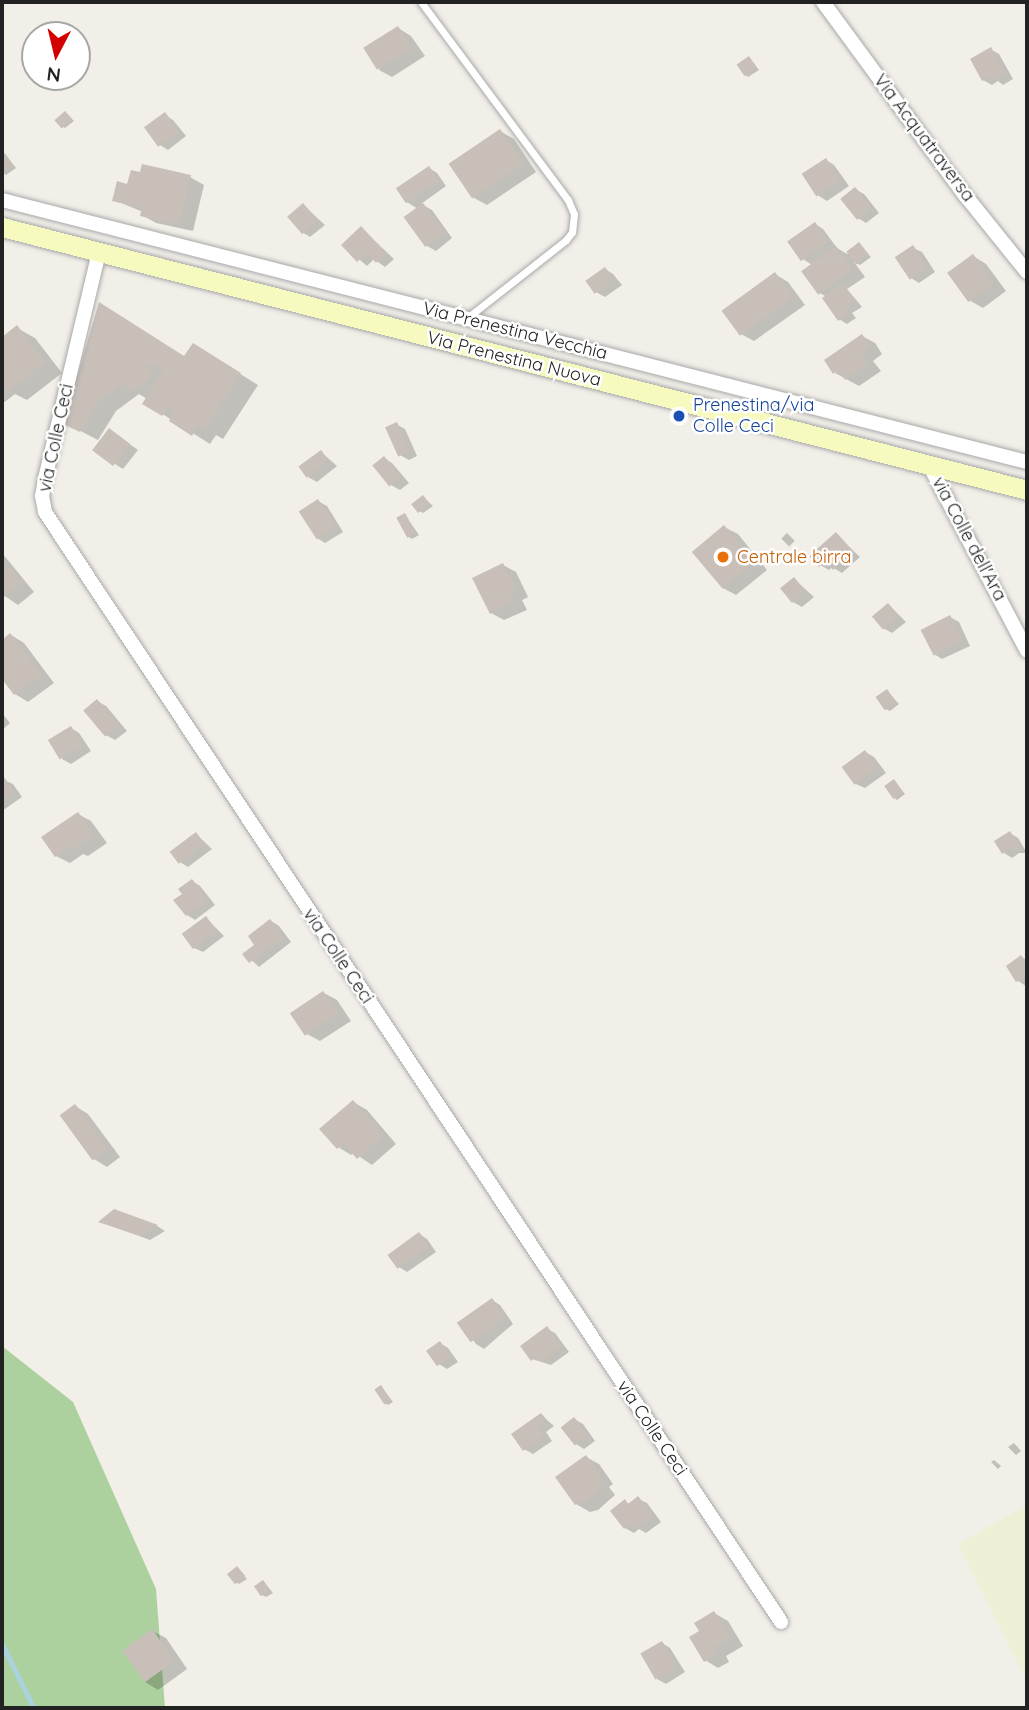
<!DOCTYPE html>
<style>
body{margin:0}
#map{position:relative;width:1029px;height:1710px;overflow:hidden;background:#f2efe9;font-family:Quicksand,sans-serif}
div>[style]{position:absolute}
[style*='--x']{left:calc(var(--x)*1px);top:calc(var(--y)*1px);width:calc(var(--w)*1px);rotate:calc(var(--a)*1deg)}
.farmland>*{inset:0;background:#eef0d5}
.forest>*{inset:0;background:#add19e}
.shadow>*{inset:0;background:#0003;transform-origin:0 0}
.stream>*{height:4.5px;margin:-2.25px;padding:0 2.25px;transform-origin:2.25px;border-radius:2.25px;background:#aad3df}
.building>*{inset:0;background:#c7bfb8;transform-origin:0 0}
.roads{filter:drop-shadow(0 0 2px #a9a9a9) drop-shadow(0 0 2px #a9a9a9)}
.lane>*{height:7px;margin:-3.5px;padding:0 3.5px;transform-origin:3.5px;border-radius:3.5px;background:#fff}
.street>*{height:14px;margin:-7px;padding:0 7px;transform-origin:7px;border-radius:7px;background:#fff}
.secondary>*{height:19px;margin:-9.5px;padding:0 9.5px;transform-origin:9.5px;border-radius:9.5px;background:#f7fabf}
.dots>*{width:19px;height:19px;translate:-50% -50%;box-sizing:border-box;border:4px solid #fff;border-radius:50%}
span{translate:-50% -50%;white-space:nowrap;text-align:center;line-height:1.15;-webkit-text-stroke:5px #fff;paint-order:stroke}
.street-label{font-size:18px;color:#222}
.transit-label{font-size:18px;color:#164399}
.left{translate:0 -50%;text-align:left}
.food-label{font-size:18px;color:#c56008}
.frame{position:absolute;inset:0;border:4px solid #222;pointer-events:none}
.north{position:absolute;left:21px;top:21px;width:70px;height:70px;box-sizing:border-box;background:#fff;border:2px solid #a7a7a7;border-radius:50%;rotate:187deg;font-size:19px;font-weight:700;line-height:28px;text-align:center;color:#222}
.north::after{content:'';display:block;margin:auto;width:24px;height:32px;background:#d40000;clip-path:polygon(50% 0,100% 100%,50% 72%,0 100%)}
</style>
<div id="map">
<div class="farmland">
<div style="clip-path:polygon(1027px 1505px,1027px 1681px,958px 1544px)"></div>
</div>
<div class="forest">
<div style="clip-path:polygon(2px 1346px,73px 1402px,156px 1589px,165px 1708px,2px 1708px)"></div>
</div>
<div class="shadow">
<div style="clip-path:polygon(398px 28px,411px 36px,425px 56px,392px 77px,379px 70px)"></div>
<div style="clip-path:polygon(990px 49px,999px 54px,1013px 79px,1003px 85px,998px 81px,992px 85px,983px 80px)"></div>
<div style="clip-path:polygon(749px 58px,759px 70px,748px 77px,745px 75px)"></div>
<div style="clip-path:polygon(66px 113px,74px 121px,65px 128px,62px 126px)"></div>
<div style="clip-path:polygon(165px 115px,173px 120px,186px 136px,168px 150px,160px 145px)"></div>
<div style="clip-path:polygon(500px 131px,514px 139px,536px 172px,487px 205px,474px 198px)"></div>
<div style="clip-path:polygon(5px 155px,16px 168px,6px 175px,2px 172px,2px 157px)"></div>
<div style="clip-path:polygon(826px 160px,834px 165px,849px 186px,827px 201px,819px 196px,804px 175px)"></div>
<div style="clip-path:polygon(429px 168px,437px 173px,446px 186px,421px 204px,432px 210px,452px 238px,436px 251px,427px 246px,418px 209px,407px 202px)"></div>
<div style="clip-path:polygon(190px 177px,204px 185px,193px 231px,156px 223px,142px 215px,143px 212px,114px 200px,129px 186px)"></div>
<div style="clip-path:polygon(855px 189px,864px 194px,879px 213px,866px 223px,858px 218px)"></div>
<div style="clip-path:polygon(303px 205px,325px 225px,310px 237px,302px 232px)"></div>
<div style="clip-path:polygon(815px 224px,823px 229px,837px 248px,847px 254px,859px 245px,871px 257px,860px 265px,854px 262px,865px 277px,847px 289px,862px 307px,852px 313px,856px 318px,847px 324px,839px 319px,827px 297px,818px 292px,812px 265px,803px 259px)"></div>
<div style="clip-path:polygon(361px 228px,394px 259px,385px 267px,374px 259px,367px 266px,343px 245px)"></div>
<div style="clip-path:polygon(913px 248px,922px 252px,935px 272px,919px 283px,911px 278px)"></div>
<div style="clip-path:polygon(973px 256px,986px 264px,1006px 291px,983px 308px,969px 300px)"></div>
<div style="clip-path:polygon(605px 269px,613px 274px,622px 285px,605px 297px,596px 292px)"></div>
<div style="clip-path:polygon(775px 274px,788px 282px,805px 305px,754px 341px,741px 334px)"></div>
<div style="clip-path:polygon(100px 304px,185px 358px,211px 356px,258px 385px,223px 439px,216px 435px,210px 444px,145px 403px,147px 399px,139px 394px,116px 411px,98px 440px,65px 423px)"></div>
<div style="clip-path:polygon(17px 328px,35px 338px,62px 373px,27px 400px,15px 394px,2px 404px,2px 339px)"></div>
<div style="clip-path:polygon(862px 336px,875px 343px,882px 354px,873px 361px,881px 371px,859px 386px,835px 373px)"></div>
<div style="clip-path:polygon(396px 424px,405px 429px,417px 456px,409px 460px,400px 455px)"></div>
<div style="clip-path:polygon(110px 430px,138px 450px,123px 469px,115px 464px)"></div>
<div style="clip-path:polygon(321px 452px,337px 466px,317px 482px,308px 477px)"></div>
<div style="clip-path:polygon(384px 458px,392px 463px,409px 483px,400px 490px,391px 485px,375px 465px)"></div>
<div style="clip-path:polygon(423px 497px,433px 506px,423px 513px,419px 511px)"></div>
<div style="clip-path:polygon(318px 501px,327px 506px,343px 532px,325px 543px,317px 538px,301px 511px)"></div>
<div style="clip-path:polygon(405px 515px,419px 535px,412px 539px,409px 537px)"></div>
<div style="clip-path:polygon(724px 527px,738px 534px,767px 570px,736px 595px,723px 588px)"></div>
<div style="left:787px;top:533px;width:11px;height:8px;rotate:45deg"></div>
<div style="clip-path:polygon(836px 535px,860px 557px,842px 573px,832px 567px,829px 570px,820px 565px)"></div>
<div style="clip-path:polygon(2px 553px,34px 592px,18px 605px,2px 594px)"></div>
<div style="clip-path:polygon(503px 565px,516px 572px,528px 597px,522px 600px,527px 610px,504px 620px,491px 613px)"></div>
<div style="clip-path:polygon(794px 579px,814px 597px,802px 607px,793px 602px)"></div>
<div style="clip-path:polygon(889px 605px,906px 622px,892px 633px,883px 628px)"></div>
<div style="clip-path:polygon(950px 617px,959px 622px,970px 646px,942px 659px,934px 654px)"></div>
<div style="clip-path:polygon(11px 635px,24px 643px,54px 683px,28px 702px,15px 694px,2px 676px,2px 642px)"></div>
<div style="clip-path:polygon(887px 691px,899px 704px,890px 711px,886px 709px)"></div>
<div style="clip-path:polygon(97px 701px,106px 706px,127px 731px,115px 740px,106px 735px,86px 710px)"></div>
<div style="clip-path:polygon(2px 713px,10px 723px,2px 730px)"></div>
<div style="clip-path:polygon(71px 728px,79px 733px,91px 751px,71px 764px,62px 759px)"></div>
<div style="clip-path:polygon(865px 752px,874px 757px,886px 773px,865px 788px,856px 784px)"></div>
<div style="clip-path:polygon(4px 780px,13px 784px,22px 797px,2px 811px)"></div>
<div style="clip-path:polygon(894px 781px,905px 794px,897px 800px,894px 798px)"></div>
<div style="clip-path:polygon(78px 814px,91px 821px,107px 843px,88px 856px,83px 854px,70px 863px,56px 856px)"></div>
<div style="clip-path:polygon(1010px 833px,1018px 838px,1027px 853px,1019px 853px,1012px 858px,1004px 853px)"></div>
<div style="clip-path:polygon(196px 834px,212px 849px,188px 867px,180px 862px)"></div>
<div style="clip-path:polygon(192px 881px,200px 886px,215px 905px,195px 920px,187px 915px,184px 894px)"></div>
<div style="clip-path:polygon(206px 918px,224px 936px,203px 952px,194px 948px)"></div>
<div style="clip-path:polygon(271px 921px,279px 926px,291px 942px,259px 967px,245px 954px,257px 945px)"></div>
<div style="clip-path:polygon(1022px 957px,1027px 961px,1026px 986px,1018px 981px)"></div>
<div style="clip-path:polygon(324px 993px,337px 1000px,351px 1021px,320px 1041px,307px 1034px)"></div>
<div style="clip-path:polygon(353px 1102px,367px 1110px,396px 1144px,372px 1165px,354px 1153px,351px 1155px,338px 1147px)"></div>
<div style="clip-path:polygon(75px 1106px,88px 1114px,120px 1157px,107px 1167px,94px 1159px)"></div>
<div style="clip-path:polygon(115px 1211px,157px 1226px,165px 1231px,150px 1240px,101px 1222px)"></div>
<div style="clip-path:polygon(419px 1234px,427px 1239px,436px 1252px,407px 1272px,399px 1267px)"></div>
<div style="clip-path:polygon(492px 1300px,500px 1305px,513px 1324px,484px 1349px,476px 1344px,463px 1326px)"></div>
<div style="clip-path:polygon(547px 1329px,555px 1333px,569px 1352px,551px 1365px,532px 1359px)"></div>
<div style="clip-path:polygon(440px 1343px,448px 1348px,458px 1362px,447px 1369px,439px 1364px)"></div>
<div style="clip-path:polygon(381px 1387px,393px 1402px,388px 1405px,385px 1403px)"></div>
<div style="clip-path:polygon(541px 1415px,554px 1426px,546px 1432px,552px 1441px,533px 1454px,524px 1449px)"></div>
<div style="clip-path:polygon(574px 1419px,583px 1424px,595px 1441px,584px 1449px,576px 1444px,563px 1427px)"></div>
<div style="clip-path:polygon(1014px 1443px,1021px 1451px,1016px 1455px,1008px 1447px)"></div>
<div style="clip-path:polygon(586px 1457px,599px 1464px,613px 1484px,609px 1487px,615px 1495px,598px 1510px,590px 1512px,576px 1504px)"></div>
<div style="clip-path:polygon(994px 1460px,1001px 1466px,998px 1469px,991px 1462px)"></div>
<div style="clip-path:polygon(638px 1499px,647px 1503px,661px 1522px,646px 1533px,639px 1529px,634px 1533px,625px 1528px,625px 1501px,630px 1505px)"></div>
<div style="clip-path:polygon(237px 1568px,247px 1579px,239px 1584px,236px 1582px)"></div>
<div style="clip-path:polygon(264px 1582px,273px 1593px,266px 1597px,262px 1595px)"></div>
<div style="clip-path:polygon(714px 1613px,728px 1621px,743px 1646px,726px 1656px,729px 1662px,718px 1668px,705px 1660px,701px 1631px)"></div>
<div style="clip-path:polygon(152px 1631px,166px 1638px,187px 1669px,158px 1690px,145px 1682px)"></div>
<div style="clip-path:polygon(662px 1643px,670px 1648px,685px 1672px,666px 1684px,657px 1679px)"></div>
</div>
<div class="stream">
<div style="--x:2;--y:1643;--w:72;--a:63.8"></div>
</div>
<div class="building">
<div style="left:398px;top:26px;width:26px;height:41px;rotate:58deg"></div>
<div style="clip-path:polygon(991px 47px,1005px 74px,993px 81px,991px 76px,982px 81px,970px 59px)"></div>
<div style="left:749px;top:56px;width:14px;height:15px;rotate:56deg"></div>
<div style="left:65px;top:111px;width:11px;height:14px;rotate:49deg"></div>
<div style="left:165px;top:112px;width:24px;height:26px;rotate:54deg"></div>
<div style="left:500px;top:129px;width:42px;height:62px;rotate:56deg"></div>
<div style="clip-path:polygon(5px 153px,14px 166px,2px 174px,2px 155px)"></div>
<div style="left:826px;top:158px;width:27px;height:29px;rotate:57deg"></div>
<div style="clip-path:polygon(142px 164px,191px 175px,179px 225px,140px 216px,142px 208px,112px 201px,117px 181px,127px 184px,131px 170px,140px 172px)"></div>
<div style="left:429px;top:166px;width:18px;height:40px;rotate:56deg"></div>
<div style="left:855px;top:187px;width:27px;height:19px;rotate:51deg"></div>
<div style="left:303px;top:203px;width:23px;height:21px;rotate:49deg"></div>
<div style="left:423px;top:203px;width:37px;height:24px;rotate:54deg"></div>
<div style="left:815px;top:222px;width:24px;height:34px;rotate:55deg"></div>
<div style="clip-path:polygon(361px 226px,386px 253px,376px 263px,367px 253px,357px 262px,341px 245px)"></div>
<div style="left:859px;top:242px;width:16px;height:16px;rotate:52deg"></div>
<div style="left:913px;top:245px;width:27px;height:22px;rotate:56deg"></div>
<div style="left:836px;top:246px;width:29px;height:43px;rotate:54deg"></div>
<div style="left:973px;top:254px;width:36px;height:32px;rotate:54deg"></div>
<div style="left:605px;top:267px;width:16px;height:24px;rotate:55deg"></div>
<div style="left:775px;top:272px;width:31px;height:66px;rotate:54deg"></div>
<div style="clip-path:polygon(843px 284px,855px 301px,845px 308px,849px 313px,838px 321px,822px 298px)"></div>
<div style="clip-path:polygon(99px 302px,184px 356px,193px 343px,241px 373px,204px 430px,198px 426px,192px 436px,169px 421px,175px 411px,168px 406px,162px 416px,142px 404px,163px 371px,152px 364px,147px 367px,153px 376px,132px 392px,124px 382px,98px 401px,80px 432px,63px 424px)"></div>
<div style="clip-path:polygon(17px 325px,45px 362px,8px 391px,2px 384px,2px 337px)"></div>
<div style="clip-path:polygon(862px 334px,870px 346px,861px 353px,868px 363px,845px 380px,838px 370px,833px 374px,824px 360px)"></div>
<div style="left:397px;top:422px;width:32px;height:13px;rotate:66deg"></div>
<div style="left:109px;top:428px;width:26px;height:28px;rotate:37deg"></div>
<div style="left:321px;top:450px;width:14px;height:28px;rotate:54deg"></div>
<div style="left:384px;top:456px;width:27px;height:15px;rotate:51deg"></div>
<div style="left:423px;top:495px;width:11px;height:15px;rotate:52deg"></div>
<div style="left:318px;top:499px;width:33px;height:23px;rotate:57deg"></div>
<div style="left:405px;top:513px;width:23px;height:10px;rotate:61deg"></div>
<div style="left:724px;top:525px;width:48px;height:42px;rotate:50deg"></div>
<div style="clip-path:polygon(836px 532px,853px 551px,833px 570px,825px 561px,819px 567px,809px 556px)"></div>
<div style="clip-path:polygon(2px 557px,22px 583px,3px 598px,2px 596px)"></div>
<div style="clip-path:polygon(503px 563px,516px 589px,509px 592px,514px 602px,490px 614px,472px 578px)"></div>
<div style="left:794px;top:577px;width:19px;height:18px;rotate:51deg"></div>
<div style="left:888px;top:603px;width:17px;height:21px;rotate:50deg"></div>
<div style="left:950px;top:615px;width:29px;height:33px;rotate:63deg"></div>
<div style="clip-path:polygon(10px 633px,42px 675px,14px 695px,2px 679px,2px 640px)"></div>
<div style="left:887px;top:689px;width:16px;height:14px;rotate:55deg"></div>
<div style="left:97px;top:699px;width:34px;height:18px;rotate:50deg"></div>
<div style="left:71px;top:726px;width:23px;height:27px;rotate:59deg"></div>
<div style="left:865px;top:750px;width:22px;height:29px;rotate:54deg"></div>
<div style="clip-path:polygon(4px 777px,14px 792px,2px 800px,2px 779px)"></div>
<div style="left:894px;top:779px;width:16px;height:12px;rotate:55deg"></div>
<div style="clip-path:polygon(78px 812px,94px 835px,73px 850px,70px 846px,55px 857px,41px 837px)"></div>
<div style="clip-path:polygon(1010px 831px,1021px 848px,1014px 852px,1011px 848px,1002px 854px,994px 841px)"></div>
<div style="left:196px;top:832px;width:15px;height:33px;rotate:53deg"></div>
<div style="clip-path:polygon(192px 879px,208px 900px,186px 916px,173px 900px,182px 894px,178px 889px)"></div>
<div style="left:206px;top:916px;width:19px;height:30px;rotate:54deg"></div>
<div style="clip-path:polygon(270px 919px,284px 937px,249px 963px,242px 954px,254px 945px,248px 936px)"></div>
<div style="clip-path:polygon(1021px 955px,1027px 964px,1027px 975px,1016px 982px,1006px 966px)"></div>
<div style="left:323px;top:991px;width:27px;height:40px;rotate:56deg"></div>
<div style="clip-path:polygon(353px 1100px,384px 1135px,357px 1159px,343px 1143px,337px 1149px,319px 1129px)"></div>
<div style="left:75px;top:1104px;width:56px;height:19px;rotate:54deg"></div>
<div style="clip-path:polygon(114px 1209px,158px 1225px,140px 1236px,98px 1222px)"></div>
<div style="left:419px;top:1232px;width:17px;height:39px;rotate:54deg"></div>
<div style="left:492px;top:1298px;width:24px;height:43px;rotate:55deg"></div>
<div style="clip-path:polygon(547px 1326px,562px 1346px,542px 1362px,537px 1356px,531px 1361px,520px 1346px)"></div>
<div style="left:440px;top:1341px;width:19px;height:17px;rotate:55deg"></div>
<div style="left:381px;top:1385px;width:18px;height:8px;rotate:56deg"></div>
<div style="clip-path:polygon(541px 1413px,547px 1420px,538px 1427px,545px 1435px,523px 1451px,511px 1434px)"></div>
<div style="left:574px;top:1417px;width:23px;height:17px;rotate:52deg"></div>
<div style="clip-path:polygon(586px 1455px,601px 1476px,597px 1479px,602px 1487px,584px 1503px,582px 1501px,575px 1505px,555px 1477px)"></div>
<div style="clip-path:polygon(638px 1496px,654px 1516px,636px 1529px,632px 1523px,624px 1529px,610px 1511px,625px 1499px,628px 1504px)"></div>
<div style="left:237px;top:1566px;width:13px;height:13px;rotate:51deg"></div>
<div style="left:263px;top:1580px;width:12px;height:11px;rotate:55deg"></div>
<div style="clip-path:polygon(714px 1611px,731px 1638px,714px 1648px,717px 1654px,704px 1662px,689px 1637px,699px 1631px,694px 1623px)"></div>
<div style="left:152px;top:1629px;width:39px;height:37px;rotate:54deg"></div>
<div style="left:662px;top:1641px;width:30px;height:25px;rotate:60deg"></div>
</div>
<div class="roads">
<div class="lane">
<div style="--x:421;--y:2;--w:247;--a:53.4"></div>
<div style="--x:568;--y:200;--w:15;--a:67"></div>
<div style="--x:574;--y:214;--w:18;--a:96"></div>
<div style="--x:572;--y:232;--w:10;--a:127"></div>
<div style="--x:566;--y:240;--w:126;--a:141.8"></div>
</div>
<div class="street">
<div style="--x:823;--y:2;--w:240;--a:53.7"></div>
<div style="--x:965;--y:195;--w:99;--a:51.2"></div>
<div style="--x:2;--y:200;--w:1058;--a:14.34"></div>
<div style="--x:99;--y:252;--w:232;--a:103.4"></div>
<div style="--x:45;--y:478;--w:18;--a:99"></div>
<div style="--x:42;--y:496;--w:16;--a:79"></div>
<div style="--x:45;--y:512;--w:1332;--a:56.45"></div>
<div style="--x:929;--y:465;--w:210;--a:62.2"></div>
</div>
<div class="secondary">
<div style="--x:2;--y:227;--w:1058;--a:14.39"></div>
</div>
</div>
<div class="dots">
<div style="left:679px;top:416px;background:#1a4fb4"></div>
<div style="left:723px;top:557px;background:#e8710a"></div>
</div>
<div class="street-label">
<span style="left:924px;top:138px;rotate:53deg">Via Acquatraversa</span>
<span style="left:515px;top:331px;rotate:14deg">Via Prenestina Vecchia</span>
<span style="left:514px;top:359px;rotate:14deg">Via Prenestina Nuova</span>
<span style="left:56px;top:438px;rotate:-78deg">via Colle Ceci</span>
<span style="left:969px;top:539px;rotate:62deg">via Colle dell'Ara</span>
<span style="left:338px;top:956px;rotate:56deg">via Colle Ceci</span>
<span style="left:652px;top:1428px;rotate:56deg">via Colle Ceci</span>
</div>
<div class="transit-label">
<span class="left" style="left:693px;top:416px">Prenestina/via<br>Colle Ceci</span>
</div>
<div class="food-label">
<span class="left" style="left:737px;top:557px">Centrale birra</span>
</div>
<div class="frame"></div>
<div class="north">N</div>
</div>
